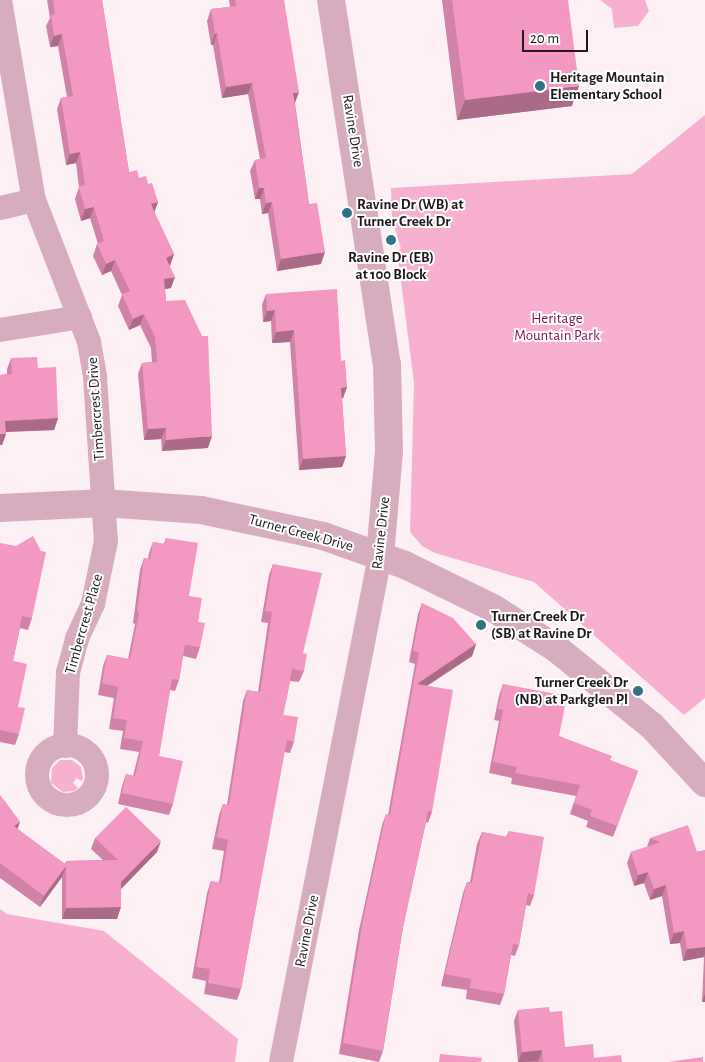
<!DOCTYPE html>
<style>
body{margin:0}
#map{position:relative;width:705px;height:1062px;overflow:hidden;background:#fdf0f5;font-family:"Alegreya Sans",sans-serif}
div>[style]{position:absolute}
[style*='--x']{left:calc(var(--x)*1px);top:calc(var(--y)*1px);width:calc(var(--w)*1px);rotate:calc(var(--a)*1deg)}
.green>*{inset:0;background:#f8b0d1}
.minor>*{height:24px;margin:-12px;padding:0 12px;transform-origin:12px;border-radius:12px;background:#d6acbe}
.minor>.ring{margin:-12px;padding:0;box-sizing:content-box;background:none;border:24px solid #d6acbe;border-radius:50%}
.tertiary>*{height:28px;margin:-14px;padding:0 14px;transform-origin:14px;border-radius:14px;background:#d6acbe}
.wall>*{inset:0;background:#d182a8}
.shaded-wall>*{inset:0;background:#aa6a88}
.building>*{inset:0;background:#f397c3}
.dots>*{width:14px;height:14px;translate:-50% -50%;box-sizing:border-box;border:2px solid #fff;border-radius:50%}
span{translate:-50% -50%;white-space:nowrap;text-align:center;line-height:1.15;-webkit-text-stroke:4px #fff;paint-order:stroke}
.poi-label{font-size:15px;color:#21191c;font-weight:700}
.left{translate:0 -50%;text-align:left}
.right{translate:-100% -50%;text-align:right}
.street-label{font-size:15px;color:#21191c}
.park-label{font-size:15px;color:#831857}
.scale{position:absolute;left:522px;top:30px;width:66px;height:22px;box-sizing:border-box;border:2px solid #21191c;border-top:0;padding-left:6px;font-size:15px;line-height:18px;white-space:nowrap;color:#21191c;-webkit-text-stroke:4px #fff;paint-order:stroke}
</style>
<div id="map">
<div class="green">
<div style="clip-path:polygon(600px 0,645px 0,649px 11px,638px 26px,614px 28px,612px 9px)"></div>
<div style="clip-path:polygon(705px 115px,705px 698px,684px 715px,534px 582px,435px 553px,422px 546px,410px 532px,414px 383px,397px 250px,401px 249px,392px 219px,391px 188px,632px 174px)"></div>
<div style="clip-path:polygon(60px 760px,72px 760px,81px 767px,83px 778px,82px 781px,76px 778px,73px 783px,78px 788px,74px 791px,63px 792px,51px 783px,52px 768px)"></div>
<div style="clip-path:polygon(0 909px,7px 914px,104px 931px,238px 1039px,235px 1062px,0 1062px)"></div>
</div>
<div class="minor">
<div style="--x:0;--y:0;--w:203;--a:80.4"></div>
<div style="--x:34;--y:200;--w:152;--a:68.8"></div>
<div style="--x:89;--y:342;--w:36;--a:80"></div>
<div style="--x:95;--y:377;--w:164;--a:86.2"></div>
<div style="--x:106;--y:541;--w:64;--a:101.7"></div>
<div style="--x:93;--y:604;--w:38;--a:115"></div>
<div style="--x:77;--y:639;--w:34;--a:105"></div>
<div style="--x:68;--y:672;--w:74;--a:92.3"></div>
<div style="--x:0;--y:208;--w:35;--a:-13"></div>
<div style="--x:0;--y:330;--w:81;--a:-9.2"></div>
<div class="ring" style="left:37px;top:745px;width:36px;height:36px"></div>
<div style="--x:281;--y:1062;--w:516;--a:-78.93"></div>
</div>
<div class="tertiary">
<div style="--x:331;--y:0;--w:368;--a:81.3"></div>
<div style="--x:387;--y:364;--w:87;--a:88.7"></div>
<div style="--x:389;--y:451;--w:105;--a:94.9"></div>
<div style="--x:0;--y:508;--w:104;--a:-2.8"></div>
<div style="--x:104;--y:503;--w:97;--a:4.1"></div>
<div style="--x:201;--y:510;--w:125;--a:12"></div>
<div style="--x:323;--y:536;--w:87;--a:19.5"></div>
<div style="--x:405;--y:565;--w:98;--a:26"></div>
<div style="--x:493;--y:608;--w:76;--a:32.6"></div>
<div style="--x:557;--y:649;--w:122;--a:39"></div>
<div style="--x:652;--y:726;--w:78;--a:47.1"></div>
</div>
<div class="wall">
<div style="clip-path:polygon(47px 0,102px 0,129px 172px,148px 184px,158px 202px,154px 212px,174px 254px,170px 266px,171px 288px,165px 289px,166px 301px,208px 448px,162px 451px,161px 439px,144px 440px,138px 374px,142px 363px,152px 362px,151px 348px,140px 325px,129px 330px,118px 306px,122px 295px,111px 271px,102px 275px,93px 256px,97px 244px,98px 244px,90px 218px,81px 221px,75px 199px,79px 187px,76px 163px,66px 165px,57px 109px,61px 98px,67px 97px,58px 46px,50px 47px,46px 26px,50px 18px)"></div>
<div style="clip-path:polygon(229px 0,284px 0,295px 103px,309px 204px,321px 264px,277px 271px,268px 213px,262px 214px,260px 199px,255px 199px,250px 171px,255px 160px,260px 159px,248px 94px,222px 98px,213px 45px,211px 45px,207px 21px,211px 9px,230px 7px)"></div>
<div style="clip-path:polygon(442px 0,568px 0,572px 106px,457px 120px)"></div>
<div style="clip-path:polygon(266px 294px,341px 361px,347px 387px,343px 398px,342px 398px,346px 456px,342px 467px,299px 470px,290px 342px,272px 343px,271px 321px,263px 322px,262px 305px)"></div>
<div style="clip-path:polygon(11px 358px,38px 368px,58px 418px,54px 430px,6px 432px,6px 434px,2px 445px,0 445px,0 375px,7px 374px,7px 369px)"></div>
<div style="clip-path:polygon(166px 538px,189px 596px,198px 622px,200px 647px,196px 659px,183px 656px,179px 680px,175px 691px,170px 690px,159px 756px,173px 804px,169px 815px,118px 804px,122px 786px,126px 774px,133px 776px,139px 752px,120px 749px,123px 731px,109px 729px,114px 698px,98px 695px,103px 666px,107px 655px,128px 659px,135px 624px,133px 623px,140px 570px,144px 558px,148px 559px,149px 553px,153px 542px,164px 544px)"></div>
<div style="clip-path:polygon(0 543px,32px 618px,28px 630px,20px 628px,13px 661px,18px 707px,19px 734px,15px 745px,0 742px)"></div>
<div style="clip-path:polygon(273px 564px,303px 653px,304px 671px,299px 682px,290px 681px,283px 715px,294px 742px,290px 753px,284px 752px,241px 989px,237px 1000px,204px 994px,206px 981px,192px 978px,207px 893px,211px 881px,219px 883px,224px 851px,212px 849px,219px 815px,223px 804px,227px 805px,243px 701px,247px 690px,258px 692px,268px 623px,261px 622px,269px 575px)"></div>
<div style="clip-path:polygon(422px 603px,476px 644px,472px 656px,427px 686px,432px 812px,428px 823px,426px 822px,403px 927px,383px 1051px,379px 1062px,339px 1054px,359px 930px,382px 825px,386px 814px,388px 815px,415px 664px,409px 662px,418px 614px)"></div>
<div style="clip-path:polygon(503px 684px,559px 736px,610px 760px,638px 771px,613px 837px,586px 827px,588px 821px,570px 814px,576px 796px,511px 784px,512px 778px,489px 773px,499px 721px,494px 720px,499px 696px)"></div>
<div style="clip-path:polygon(0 795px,20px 822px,17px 829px,65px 864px,66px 861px,103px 860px,91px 849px,95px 838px,157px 852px,121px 889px,117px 919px,62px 919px,62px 877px,40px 907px,0 878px)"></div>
<div style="clip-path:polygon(509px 831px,534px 895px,530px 906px,526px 905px,519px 945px,515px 956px,511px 955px,504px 994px,500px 1005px,466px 999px,467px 990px,441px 986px,463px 893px,467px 882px,470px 882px,477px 844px,482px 832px,506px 837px)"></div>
<div style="clip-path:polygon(650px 838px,697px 852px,705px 850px,705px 1002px,702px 1002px,704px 957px,683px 961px,680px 943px,670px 944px,662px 896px,650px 900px,644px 883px,634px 886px,627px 863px,631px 852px,647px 847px)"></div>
<div style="clip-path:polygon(518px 1010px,550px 1012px,565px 1047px,594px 1058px,622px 1062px,518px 1062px,514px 1021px)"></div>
</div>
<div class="shaded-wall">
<div style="clip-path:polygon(217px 33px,213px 45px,211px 45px,215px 34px)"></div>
<div style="clip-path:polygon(62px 34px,58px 46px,50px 47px,54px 36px)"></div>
<div style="clip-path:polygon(252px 83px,248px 94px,222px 98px,226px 87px)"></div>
<div style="clip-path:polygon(579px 86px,572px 106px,457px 120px,465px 100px)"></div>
<div style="clip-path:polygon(299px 92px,295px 103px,293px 93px)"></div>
<div style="clip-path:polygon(80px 152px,76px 163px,66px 165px,70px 154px)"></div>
<div style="clip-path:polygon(259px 188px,264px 188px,260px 199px,255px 199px)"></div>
<div style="clip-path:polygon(158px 202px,154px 213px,151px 204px)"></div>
<div style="clip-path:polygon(272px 202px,268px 213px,262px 214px,266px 203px)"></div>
<div style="clip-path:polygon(94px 207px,90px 218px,81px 221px,85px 209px)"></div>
<div style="clip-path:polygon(325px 252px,321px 264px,277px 271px,281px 259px)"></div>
<div style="clip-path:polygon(174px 254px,170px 265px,162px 269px,166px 258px)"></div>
<div style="clip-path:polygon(115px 260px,111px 271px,102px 275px,106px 264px)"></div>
<div style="clip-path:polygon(175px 277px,171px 288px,160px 290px,164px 279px)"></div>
<div style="clip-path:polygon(275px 310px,271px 321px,263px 322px,267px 311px)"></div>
<div style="clip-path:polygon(144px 314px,140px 325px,129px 330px,133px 319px)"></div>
<div style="clip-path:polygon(294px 330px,290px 342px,272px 343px,276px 332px)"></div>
<div style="clip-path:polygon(347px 387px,343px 398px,337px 399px,341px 388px)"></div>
<div style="clip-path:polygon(58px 418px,54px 430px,1px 432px,5px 421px)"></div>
<div style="clip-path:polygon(166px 428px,161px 439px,144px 440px,148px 429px)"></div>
<div style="clip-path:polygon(0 434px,6px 434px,2px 445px,0 445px)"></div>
<div style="clip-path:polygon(212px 436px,208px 448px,162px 451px,166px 440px)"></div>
<div style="clip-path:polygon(346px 456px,342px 467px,299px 470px,303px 459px)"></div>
<div style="clip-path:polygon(476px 644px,472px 656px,413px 695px,417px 684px)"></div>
<div style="clip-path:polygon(20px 822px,16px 833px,14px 826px)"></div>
<div style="clip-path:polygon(161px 841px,157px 852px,117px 893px,121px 882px)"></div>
<div style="clip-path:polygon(66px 866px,62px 877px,40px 907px,44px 896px)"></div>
<div style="clip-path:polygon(648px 872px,644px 883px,634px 886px,638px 875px)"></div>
<div style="clip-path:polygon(666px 885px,662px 896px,650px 900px,654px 889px)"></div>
<div style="clip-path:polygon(121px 907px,117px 919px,62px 919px,66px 908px)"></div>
<div style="clip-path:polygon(684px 931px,680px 943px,670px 944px,674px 933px)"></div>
<div style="clip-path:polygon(705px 947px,705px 954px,704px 957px,683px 961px,687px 949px)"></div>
<div style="clip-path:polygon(705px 994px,705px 1002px,702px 1002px)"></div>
<div style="clip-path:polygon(542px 1050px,538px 1061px,518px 1062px,522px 1052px)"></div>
</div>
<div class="building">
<div style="clip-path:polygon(53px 0,102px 0,129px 172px,137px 170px,139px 178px,146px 176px,148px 184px,152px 183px,158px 202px,151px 204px,174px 254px,166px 258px,175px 277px,164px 279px,166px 301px,185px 300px,202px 336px,208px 336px,212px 436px,166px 440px,166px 428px,148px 429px,142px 363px,157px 362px,155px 337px,144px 314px,133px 319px,122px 294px,130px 291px,115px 260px,106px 264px,97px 244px,104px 241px,94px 207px,85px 209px,79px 187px,85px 185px,80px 152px,70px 154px,61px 98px,73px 96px,62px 34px,54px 36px,51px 15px,55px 14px)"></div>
<div style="clip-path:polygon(235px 0,284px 0,299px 92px,293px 93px,309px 204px,317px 203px,325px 252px,281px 259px,272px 202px,266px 203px,264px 188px,259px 188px,255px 160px,266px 158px,252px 83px,226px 87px,217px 33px,215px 34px,211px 9px,236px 6px)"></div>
<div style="clip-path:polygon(452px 0,568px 0,579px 86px,465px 100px)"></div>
<div style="clip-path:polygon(337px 289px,341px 361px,345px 360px,347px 387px,341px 388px,346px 456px,303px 459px,294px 330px,276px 332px,275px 310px,267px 311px,266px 294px)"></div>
<div style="clip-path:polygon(37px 357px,38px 368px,56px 367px,58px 418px,5px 421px,6px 434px,0 434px,0 375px,12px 374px,11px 358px)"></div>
<div style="clip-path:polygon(33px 536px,41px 551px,46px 552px,32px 618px,22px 616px,13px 661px,27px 664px,18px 707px,25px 708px,19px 734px,0 730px,0 543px,16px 546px)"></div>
<div style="clip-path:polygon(166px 538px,198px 543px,189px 596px,202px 598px,198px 622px,205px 623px,200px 647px,185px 645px,179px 680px,172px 679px,159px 756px,183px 761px,173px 804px,122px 793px,126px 774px,135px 776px,143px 741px,124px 738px,127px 720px,113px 718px,118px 687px,102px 683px,107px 655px,130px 659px,139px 613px,137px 612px,144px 558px,150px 559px,153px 542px,165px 544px)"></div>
<div style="clip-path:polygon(273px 564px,322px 573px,303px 653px,307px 654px,304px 671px,292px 669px,287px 697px,283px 715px,298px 717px,294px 742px,287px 740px,241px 989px,208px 983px,210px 969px,196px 967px,211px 881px,221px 883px,228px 840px,217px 837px,223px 804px,229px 805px,247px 690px,260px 692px,272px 612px,265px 611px)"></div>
<div style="clip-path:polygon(422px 603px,453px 618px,476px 644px,417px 684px,453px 690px,432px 812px,428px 811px,403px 927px,383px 1051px,343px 1043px,363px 919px,386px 814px,390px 815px,419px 652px,413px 651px)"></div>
<div style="clip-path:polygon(503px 684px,567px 696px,559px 736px,612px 756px,610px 760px,638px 771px,617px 826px,590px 816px,592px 810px,574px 803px,580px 785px,515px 773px,517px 767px,493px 762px,503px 710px,498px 709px)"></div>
<div style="clip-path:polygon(0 795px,20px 822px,14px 826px,66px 865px,66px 861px,118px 860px,95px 838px,126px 807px,161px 841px,121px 882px,121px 907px,66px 908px,66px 866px,44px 896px,0 863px)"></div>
<div style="clip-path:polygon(688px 825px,697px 852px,705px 850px,705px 947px,687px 949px,684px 931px,674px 933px,666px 885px,654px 889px,648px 872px,638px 875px,631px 852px,661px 842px,650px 838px)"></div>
<div style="clip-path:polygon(509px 831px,544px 837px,534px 895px,528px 893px,519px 945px,513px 944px,504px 994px,470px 988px,471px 979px,445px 974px,467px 882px,472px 883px,482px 832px,508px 837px)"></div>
<div style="clip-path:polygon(549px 1007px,550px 1012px,562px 1011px,565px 1047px,593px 1044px,594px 1058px,621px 1055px,622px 1062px,543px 1062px,542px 1050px,522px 1052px,518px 1010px)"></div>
<div style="clip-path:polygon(440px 1054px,482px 1058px,481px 1062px,439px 1062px)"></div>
<div style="clip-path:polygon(703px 1057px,703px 1062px,668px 1062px)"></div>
</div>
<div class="dots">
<div style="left:540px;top:86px;background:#2f7483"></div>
<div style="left:347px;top:213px;background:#2f7483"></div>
<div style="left:391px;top:240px;background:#2f7483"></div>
<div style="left:481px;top:625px;background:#2f7483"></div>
<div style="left:638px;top:691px;background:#2f7483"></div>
</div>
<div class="poi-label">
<span class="left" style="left:550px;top:86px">Heritage Mountain<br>Elementary School</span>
<span class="left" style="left:357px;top:213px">Ravine Dr (WB) at<br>Turner Creek Dr</span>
<span style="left:391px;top:266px">Ravine Dr (EB)<br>at 100 Block</span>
<span class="left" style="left:491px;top:625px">Turner Creek Dr<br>(SB) at Ravine Dr</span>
<span class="right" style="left:628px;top:691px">Turner Creek Dr<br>(NB) at Parkglen Pl</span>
</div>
<div class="street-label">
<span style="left:353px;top:131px;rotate:81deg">Ravine Drive</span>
<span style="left:96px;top:409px;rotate:-94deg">Timbercrest Drive</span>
<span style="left:301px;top:533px;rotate:15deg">Turner Creek Drive</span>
<span style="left:381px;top:533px;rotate:-84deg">Ravine Drive</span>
<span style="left:84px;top:624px;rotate:-74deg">Timbercrest Place</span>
<span style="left:307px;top:931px;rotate:-79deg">Ravine Drive</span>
</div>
<div class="park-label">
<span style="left:557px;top:327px">Heritage<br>Mountain Park</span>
</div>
<div class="scale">20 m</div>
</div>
